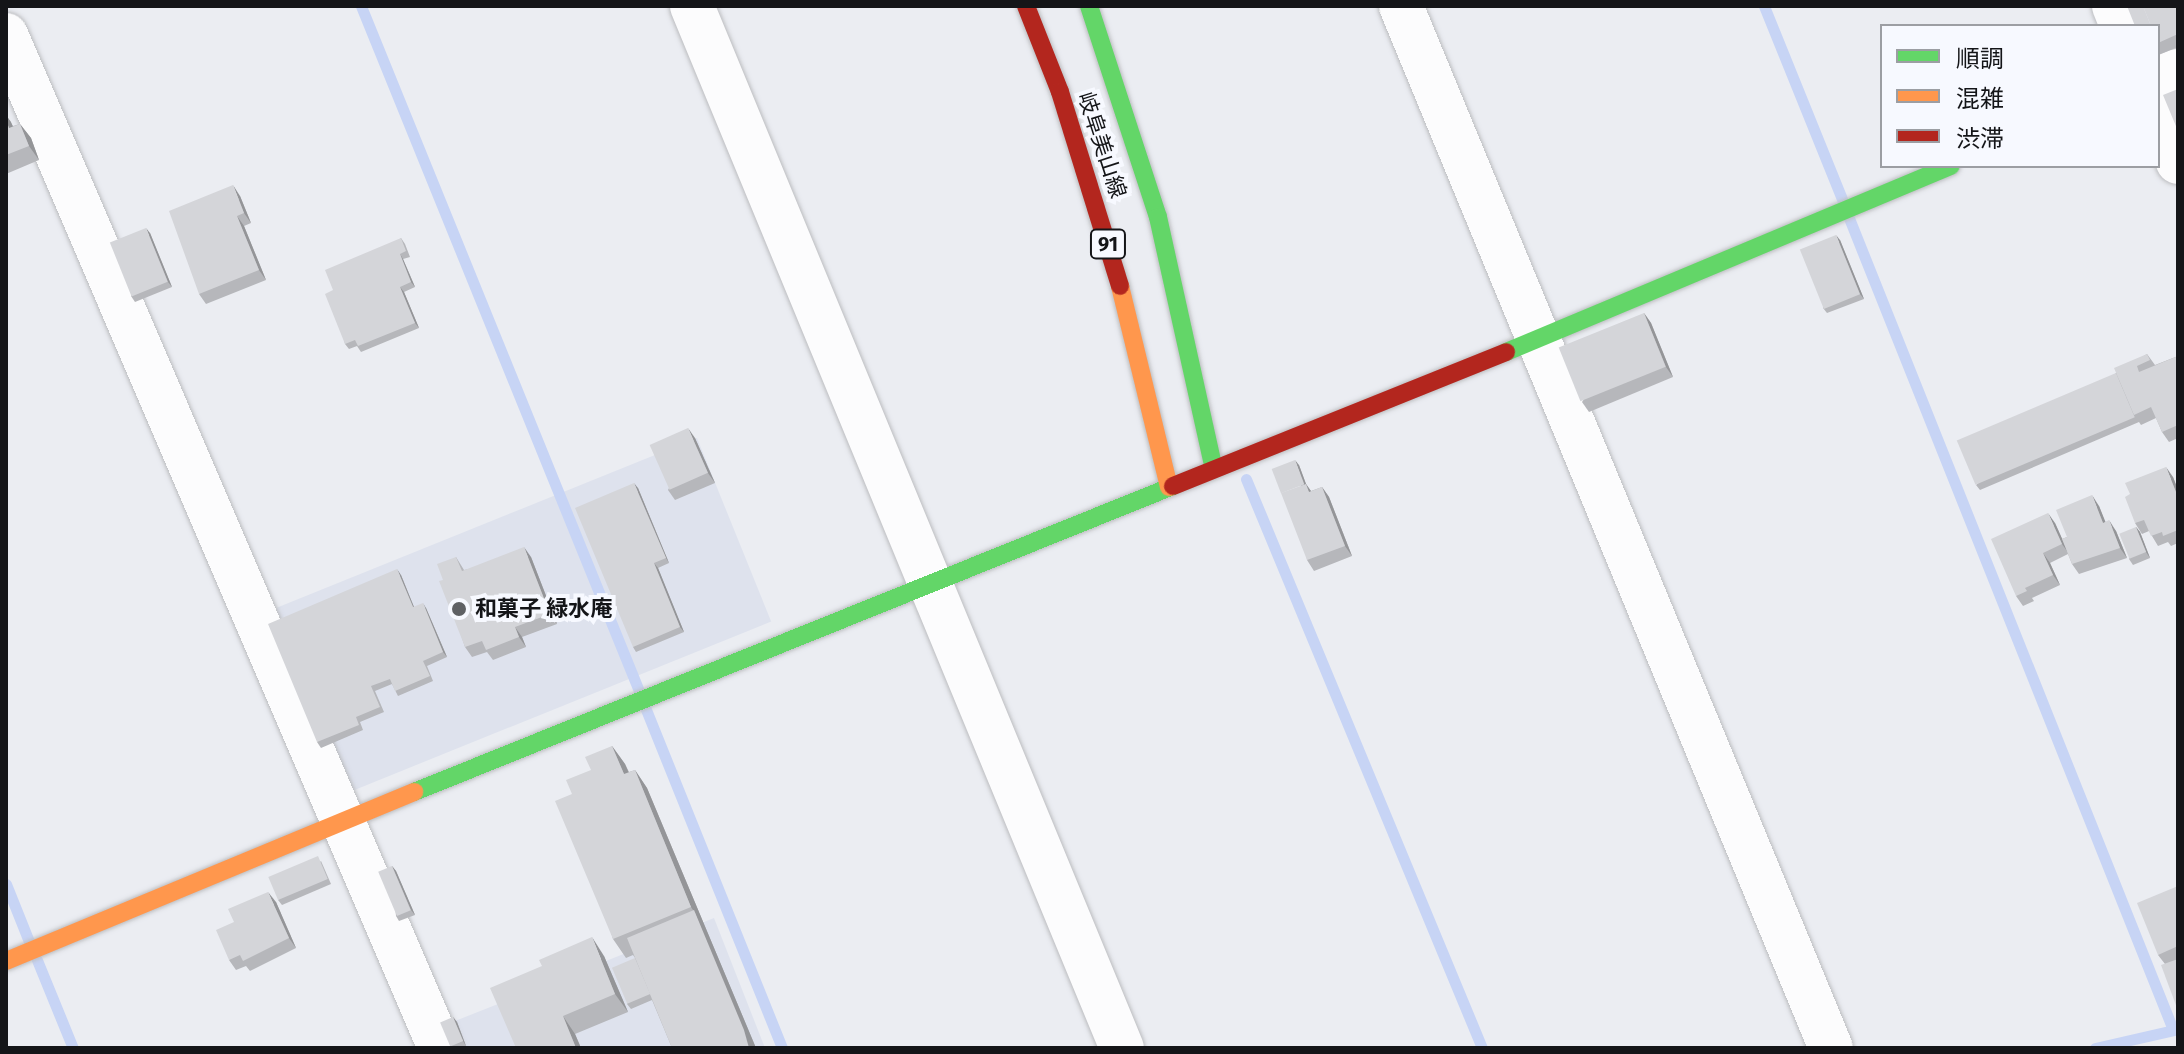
<!DOCTYPE html>
<meta charset="utf-8">
<style>
body{margin:0}
#map{position:relative;width:2184px;height:1054px;overflow:hidden;background:#ebedf2;font-family:"Fira Sans","Noto Sans JP",sans-serif}
div>[style]{position:absolute}
[style*='--x']{left:calc(var(--x)*1px);top:calc(var(--y)*1px);width:calc(var(--w)*1px);rotate:calc(var(--a)*1deg)}
.built>*{inset:0;background:#dee2ed;transform-origin:0 0}
.stream>*{height:11px;margin:-5.5px;padding:0 5.5px;transform-origin:5.5px;border-radius:5.5px;background:#c7d4f5}
.roads{filter:drop-shadow(0 0 2px #bcbdc0) drop-shadow(0 0 2px #bcbdc0)}
.street>*{height:44px;margin:-22px;padding:0 22px;transform-origin:22px;border-radius:22px;background:#fcfcfd}
.fast>*{height:18px;margin:-9px;padding:0 9px;transform-origin:9px;border-radius:9px;background:#63d668}
.slow>*{height:18px;margin:-9px;padding:0 9px;transform-origin:9px;border-radius:9px;background:#ff974d}
.jam>*{height:18px;margin:-9px;padding:0 9px;transform-origin:9px;border-radius:9px;background:#b3261e}
.wall>*{inset:0;background:#b6b7bb}
.shaded-wall>*{inset:0;background:#949598}
.building>*{inset:0;background:#d4d5d9;transform-origin:0 0}
.dots>*{width:22px;height:22px;translate:-50% -50%;box-sizing:border-box;border:4px solid #f7f9ff;border-radius:50%}
span{translate:-50% -50%;white-space:nowrap;text-align:center;line-height:1.15;-webkit-text-stroke:8px #f7f9ff;paint-order:stroke}
.shield-label span{padding:2px 6px;background:#f7f9ff;border:2px solid;border-radius:6px;-webkit-text-stroke-width:0}
.shield-label{font-size:20px;color:#141518;font-weight:700}
.street-label{font-size:22px;color:#141518}
.poi-label{font-size:22px;color:#141518;font-weight:700}
.left{translate:0 -50%;text-align:left}
.frame{position:absolute;inset:0;border:8px solid #141518;pointer-events:none}
.legend{position:absolute;left:1880px;top:24px;width:280px;height:144px;box-sizing:border-box;background:#f7f9ff;border:2px solid #9c9ea3;margin:0;padding:10px 14px;list-style:none;font-size:24px;color:#141518}
.legend li{display:flex;align-items:center;gap:16px;height:40px}
.legend b{width:40px;border:2px solid #9c9ea3}
</style>
<div id="map">
<div class="built">
<div style="left:697px;top:438px;width:198px;height:454px;rotate:68deg"></div>
<div style="clip-path:polygon(714px 918px,765px 1048px,454px 1048px,445px 1025px)"></div>
</div>
<div class="stream">
<div style="--x:361;--y:6;--w:739;--a:67.91"></div>
<div style="--x:1764;--y:6;--w:211;--a:68"></div>
<div style="--x:1849;--y:218;--w:871;--a:68.24"></div>
<div style="--x:1246;--y:479;--w:616;--a:67.47"></div>
<div style="--x:645;--y:707;--w:367;--a:68.1"></div>
<div style="--x:6;--y:884;--w:65;--a:68.2"></div>
<div style="--x:37;--y:960;--w:95;--a:67.8"></div>
<div style="--x:2095;--y:1048;--w:85;--a:-12.9"></div>
</div>
<div class="roads">
<div class="street">
<div style="--x:692;--y:6;--w:1127;--a:67.58"></div>
<div style="--x:1401;--y:6;--w:1127;--a:67.58"></div>
<div style="--x:2114;--y:6;--w:22;--a:68"></div>
<div style="--x:6;--y:35;--w:1102;--a:66.81"></div>
<div style="--x:2158;--y:79;--w:22;--a:-22"></div>
<div style="--x:2158;--y:113;--w:53;--a:67.8"></div>
</div>
<div class="fast">
<div style="--x:1089;--y:6;--w:222;--a:71.9"></div>
<div style="--x:1158;--y:217;--w:258;--a:77.5"></div>
<div style="--x:1506;--y:352;--w:482;--a:-22.7"></div>
<div style="--x:414;--y:792;--w:818;--a:-21.96"></div>
</div>
<div class="slow">
<div style="--x:1120;--y:286;--w:207;--a:76.3"></div>
<div style="--x:6;--y:961;--w:442;--a:-22.5"></div>
</div>
<div class="jam">
<div style="--x:1026;--y:6;--w:92;--a:68.4"></div>
<div style="--x:1060;--y:92;--w:203;--a:72.8"></div>
<div style="--x:1173;--y:486;--w:359;--a:-21.9"></div>
</div>
</div>
<div class="wall">
<div style="clip-path:polygon(2178px 6px,2178px 47px,2158px 55px,2158px 26px)"></div>
<div style="clip-path:polygon(6px 115px,13px 126px,20px 124px,31px 138px,39px 160px,6px 174px)"></div>
<div style="clip-path:polygon(240px 196px,251px 223px,244px 226px,266px 280px,206px 304px,199px 294px)"></div>
<div style="clip-path:polygon(150px 233px,172px 287px,135px 302px,131px 296px)"></div>
<div style="clip-path:polygon(401px 238px,405px 244px,410px 257px,403px 259px,415px 287px,404px 292px,419px 328px,361px 352px,357px 346px,349px 349px,345px 344px,333px 290px)"></div>
<div style="clip-path:polygon(1840px 240px,1864px 299px,1827px 313px,1823px 308px)"></div>
<div style="clip-path:polygon(1644px 313px,1651px 323px,1673px 377px,1589px 412px,1582px 402px)"></div>
<div style="clip-path:polygon(2147px 354px,2155px 365px,2178px 356px,2178px 438px,2169px 442px,2162px 432px,2156px 418px,2141px 425px,2139px 422px,1980px 490px,1976px 485px,2116px 373px)"></div>
<div style="clip-path:polygon(695px 438px,715px 483px,675px 500px,668px 490px)"></div>
<div style="clip-path:polygon(1299px 465px,1306px 484px,1311px 491px,1322px 487px,1329px 497px,1352px 556px,1314px 571px,1307px 560px)"></div>
<div style="clip-path:polygon(2173px 477px,2178px 490px,2178px 543px,2171px 546px,2168px 542px,2158px 546px,2149px 531px,2142px 534px,2135px 523px)"></div>
<div style="clip-path:polygon(638px 488px,669px 563px,658px 568px,684px 632px,636px 652px,633px 647px)"></div>
<div style="clip-path:polygon(2099px 506px,2105px 522px,2116px 531px,2127px 558px,2079px 574px,2072px 564px,2068px 554px,2050px 563px,2060px 585px,2032px 598px,2034px 601px,2023px 606px,2016px 596px,2055px 523px,2062px 539px,2067px 537px)"></div>
<div style="clip-path:polygon(2136px 527px,2140px 532px,2150px 558px,2133px 565px,2129px 559px)"></div>
<div style="clip-path:polygon(456px 557px,464px 570px,531px 557px,557px 624px,522px 637px,526px 647px,493px 660px,487px 652px,472px 657px,465px 647px,443px 580px)"></div>
<div style="clip-path:polygon(401px 575px,414px 607px,426px 608px,447px 657px,427px 666px,433px 681px,398px 696px,392px 684px,375px 691px,384px 712px,360px 722px,363px 730px,321px 748px,317px 742px)"></div>
<div style="clip-path:polygon(612px 746px,625px 764px,629px 772px,635px 770px,647px 788px,756px 1048px,672px 1048px,652px 1000px,631px 1009px,627px 1004px,635px 958px,633px 955px,626px 958px,613px 939px,572px 794px)"></div>
<div style="clip-path:polygon(321px 861px,331px 884px,282px 905px,278px 900px)"></div>
<div style="clip-path:polygon(392px 866px,396px 871px,415px 915px,399px 921px,396px 916px)"></div>
<div style="clip-path:polygon(2178px 886px,2178px 1010px,2165px 964px,2158px 955px)"></div>
<div style="clip-path:polygon(276px 902px,296px 948px,250px 971px,246px 966px,236px 970px,229px 960px)"></div>
<div style="clip-path:polygon(604px 956px,628px 1012px,575px 1034px,581px 1048px,516px 1048px)"></div>
<div style="clip-path:polygon(453px 1017px,457px 1022px,466px 1046px,461px 1048px,452px 1048px,450px 1046px)"></div>
</div>
<div class="shaded-wall">
<div style="clip-path:polygon(6px 115px,11px 122px,19px 142px,9px 128px,6px 120px)"></div>
<div style="clip-path:polygon(20px 124px,31px 138px,39px 160px,29px 146px)"></div>
<div style="clip-path:polygon(233px 185px,240px 196px,251px 223px,244px 213px)"></div>
<div style="clip-path:polygon(237px 216px,244px 226px,266px 280px,259px 270px)"></div>
<div style="clip-path:polygon(146px 228px,150px 233px,172px 287px,168px 282px)"></div>
<div style="clip-path:polygon(1836px 235px,1840px 240px,1864px 299px,1860px 294px)"></div>
<div style="clip-path:polygon(400px 254px,403px 259px,415px 287px,411px 282px)"></div>
<div style="clip-path:polygon(400px 287px,404px 292px,419px 328px,415px 323px)"></div>
<div style="clip-path:polygon(1644px 313px,1651px 323px,1673px 377px,1666px 367px)"></div>
<div style="clip-path:polygon(688px 428px,695px 438px,715px 483px,708px 473px)"></div>
<div style="clip-path:polygon(1295px 460px,1299px 465px,1306px 484px,1313px 494px,1316px 502px,1304px 485px)"></div>
<div style="clip-path:polygon(2166px 467px,2173px 477px,2178px 490px,2178px 497px)"></div>
<div style="clip-path:polygon(634px 483px,638px 488px,669px 563px,666px 558px)"></div>
<div style="clip-path:polygon(1322px 487px,1329px 497px,1352px 556px,1345px 546px)"></div>
<div style="clip-path:polygon(2092px 495px,2099px 506px,2110px 533px,2103px 523px)"></div>
<div style="clip-path:polygon(2048px 513px,2055px 523px,2069px 554px,2062px 544px)"></div>
<div style="clip-path:polygon(2109px 520px,2116px 531px,2127px 558px,2120px 548px)"></div>
<div style="clip-path:polygon(2136px 527px,2140px 532px,2150px 558px,2146px 552px)"></div>
<div style="clip-path:polygon(524px 547px,531px 557px,557px 624px,550px 614px)"></div>
<div style="clip-path:polygon(2043px 553px,2050px 563px,2060px 585px,2053px 575px)"></div>
<div style="clip-path:polygon(654px 563px,658px 568px,684px 632px,680px 627px)"></div>
<div style="clip-path:polygon(397px 569px,401px 575px,416px 612px,413px 607px)"></div>
<div style="clip-path:polygon(423px 603px,426px 608px,447px 657px,443px 652px)"></div>
<div style="clip-path:polygon(515px 627px,522px 637px,526px 647px,519px 637px)"></div>
<div style="clip-path:polygon(612px 746px,625px 764px,637px 792px,624px 774px)"></div>
<div style="clip-path:polygon(635px 770px,647px 788px,756px 1048px,749px 1048px,695px 913px,691px 907px)"></div>
<div style="clip-path:polygon(392px 866px,396px 871px,415px 915px,411px 910px)"></div>
<div style="clip-path:polygon(268px 892px,276px 902px,296px 948px,289px 938px)"></div>
<div style="clip-path:polygon(592px 937px,604px 956px,628px 1012px,615px 994px)"></div>
<div style="clip-path:polygon(563px 1016px,575px 1034px,581px 1048px,576px 1048px)"></div>
<div style="clip-path:polygon(453px 1017px,457px 1022px,466px 1046px,463px 1041px)"></div>
</div>
<div class="building">
<div style="clip-path:polygon(2127px 6px,2143px 6px,2151px 26px,2135px 26px)"></div>
<div style="clip-path:polygon(2143px 6px,2178px 6px,2178px 34px,2158px 43px,2158px 26px,2151px 26px)"></div>
<div style="clip-path:polygon(2178px 89px,2178px 131px,2163px 95px)"></div>
<div style="clip-path:polygon(6px 120px,9px 128px,20px 124px,29px 146px,6px 155px)"></div>
<div style="clip-path:polygon(233px 185px,244px 213px,237px 216px,259px 270px,199px 294px,169px 211px)"></div>
<div style="left:146px;top:228px;width:58px;height:39px;rotate:68deg"></div>
<div style="left:1836px;top:235px;width:64px;height:39px;rotate:68deg"></div>
<div style="clip-path:polygon(401px 238px,406px 251px,400px 254px,411px 282px,400px 287px,415px 323px,358px 346px,355px 340px,345px 344px,325px 294px,333px 290px,325px 270px)"></div>
<div style="left:1644px;top:313px;width:58px;height:92px;rotate:68deg"></div>
<div style="clip-path:polygon(2147px 354px,2150px 360px,2137px 366px,2139px 372px,2178px 356px,2178px 425px,2162px 432px,2151px 407px,2134px 415px,2114px 368px)"></div>
<div style="left:2116px;top:373px;width:48px;height:173px;rotate:67deg"></div>
<div style="left:688px;top:428px;width:49px;height:42px;rotate:66deg"></div>
<div style="left:1295px;top:460px;width:26px;height:25px;rotate:69deg"></div>
<div style="clip-path:polygon(2166px 467px,2178px 497px,2178px 530px,2163px 536px,2162px 532px,2151px 536px,2144px 520px,2135px 523px,2125px 497px,2130px 494px,2125px 483px)"></div>
<div style="clip-path:polygon(634px 483px,666px 558px,654px 563px,680px 627px,633px 647px,575px 508px)"></div>
<div style="clip-path:polygon(1306px 484px,1309px 492px,1322px 487px,1345px 546px,1307px 560px,1281px 493px)"></div>
<div style="clip-path:polygon(2092px 495px,2103px 523px,2109px 520px,2120px 548px,2072px 564px,2062px 539px,2067px 537px,2056px 510px)"></div>
<div style="clip-path:polygon(2048px 513px,2062px 544px,2043px 553px,2053px 575px,2025px 588px,2027px 591px,2016px 596px,1991px 539px)"></div>
<div style="left:2136px;top:527px;width:27px;height:18px;rotate:68deg"></div>
<div style="clip-path:polygon(524px 547px,550px 614px,515px 627px,519px 637px,486px 650px,482px 641px,465px 647px,439px 581px,443px 580px,437px 564px,456px 557px,462px 571px)"></div>
<div style="clip-path:polygon(397px 569px,413px 607px,423px 603px,443px 652px,423px 661px,430px 676px,395px 691px,390px 679px,371px 686px,380px 707px,356px 717px,359px 725px,317px 742px,268px 624px)"></div>
<div style="clip-path:polygon(612px 746px,624px 774px,635px 770px,691px 907px,613px 939px,555px 801px,572px 794px,566px 780px,591px 770px,585px 757px)"></div>
<div style="left:318px;top:856px;width:25px;height:54px;rotate:67deg"></div>
<div style="left:392px;top:866px;width:48px;height:15px;rotate:67deg"></div>
<div style="clip-path:polygon(2178px 886px,2178px 946px,2158px 955px,2137px 903px)"></div>
<div style="clip-path:polygon(268px 892px,289px 938px,243px 961px,240px 955px,229px 960px,216px 930px,234px 922px,228px 909px)"></div>
<div style="clip-path:polygon(694px 910px,744px 1030px,749px 1048px,672px 1048px,627px 938px)"></div>
<div style="clip-path:polygon(592px 937px,615px 994px,563px 1016px,576px 1048px,516px 1048px,490px 988px,542px 966px,539px 960px)"></div>
<div style="left:635px;top:958px;width:39px;height:25px;rotate:67deg"></div>
<div style="clip-path:polygon(2178px 959px,2178px 1007px,2177px 1008px,2161px 965px)"></div>
<div style="left:453px;top:1017px;width:26px;height:14px;rotate:67deg"></div>
</div>
<div class="dots">
<div style="left:459px;top:609px;background:#5f6164"></div>
</div>
<div class="shield-label">
<span style="left:1108px;top:244px">91</span>
</div>
<div class="street-label">
<span style="left:1102px;top:145px;rotate:72deg">岐阜美山線</span>
</div>
<div class="poi-label">
<span class="left" style="left:475px;top:609px">和菓子 緑水庵</span>
</div>
<div class="frame"></div>
<ul class="legend">
<li><b style="height:10px;background:#63d668"></b>順調</li>
<li><b style="height:10px;background:#ff974d"></b>混雑</li>
<li><b style="height:10px;background:#b3261e"></b>渋滞</li>
</ul>
</div>
